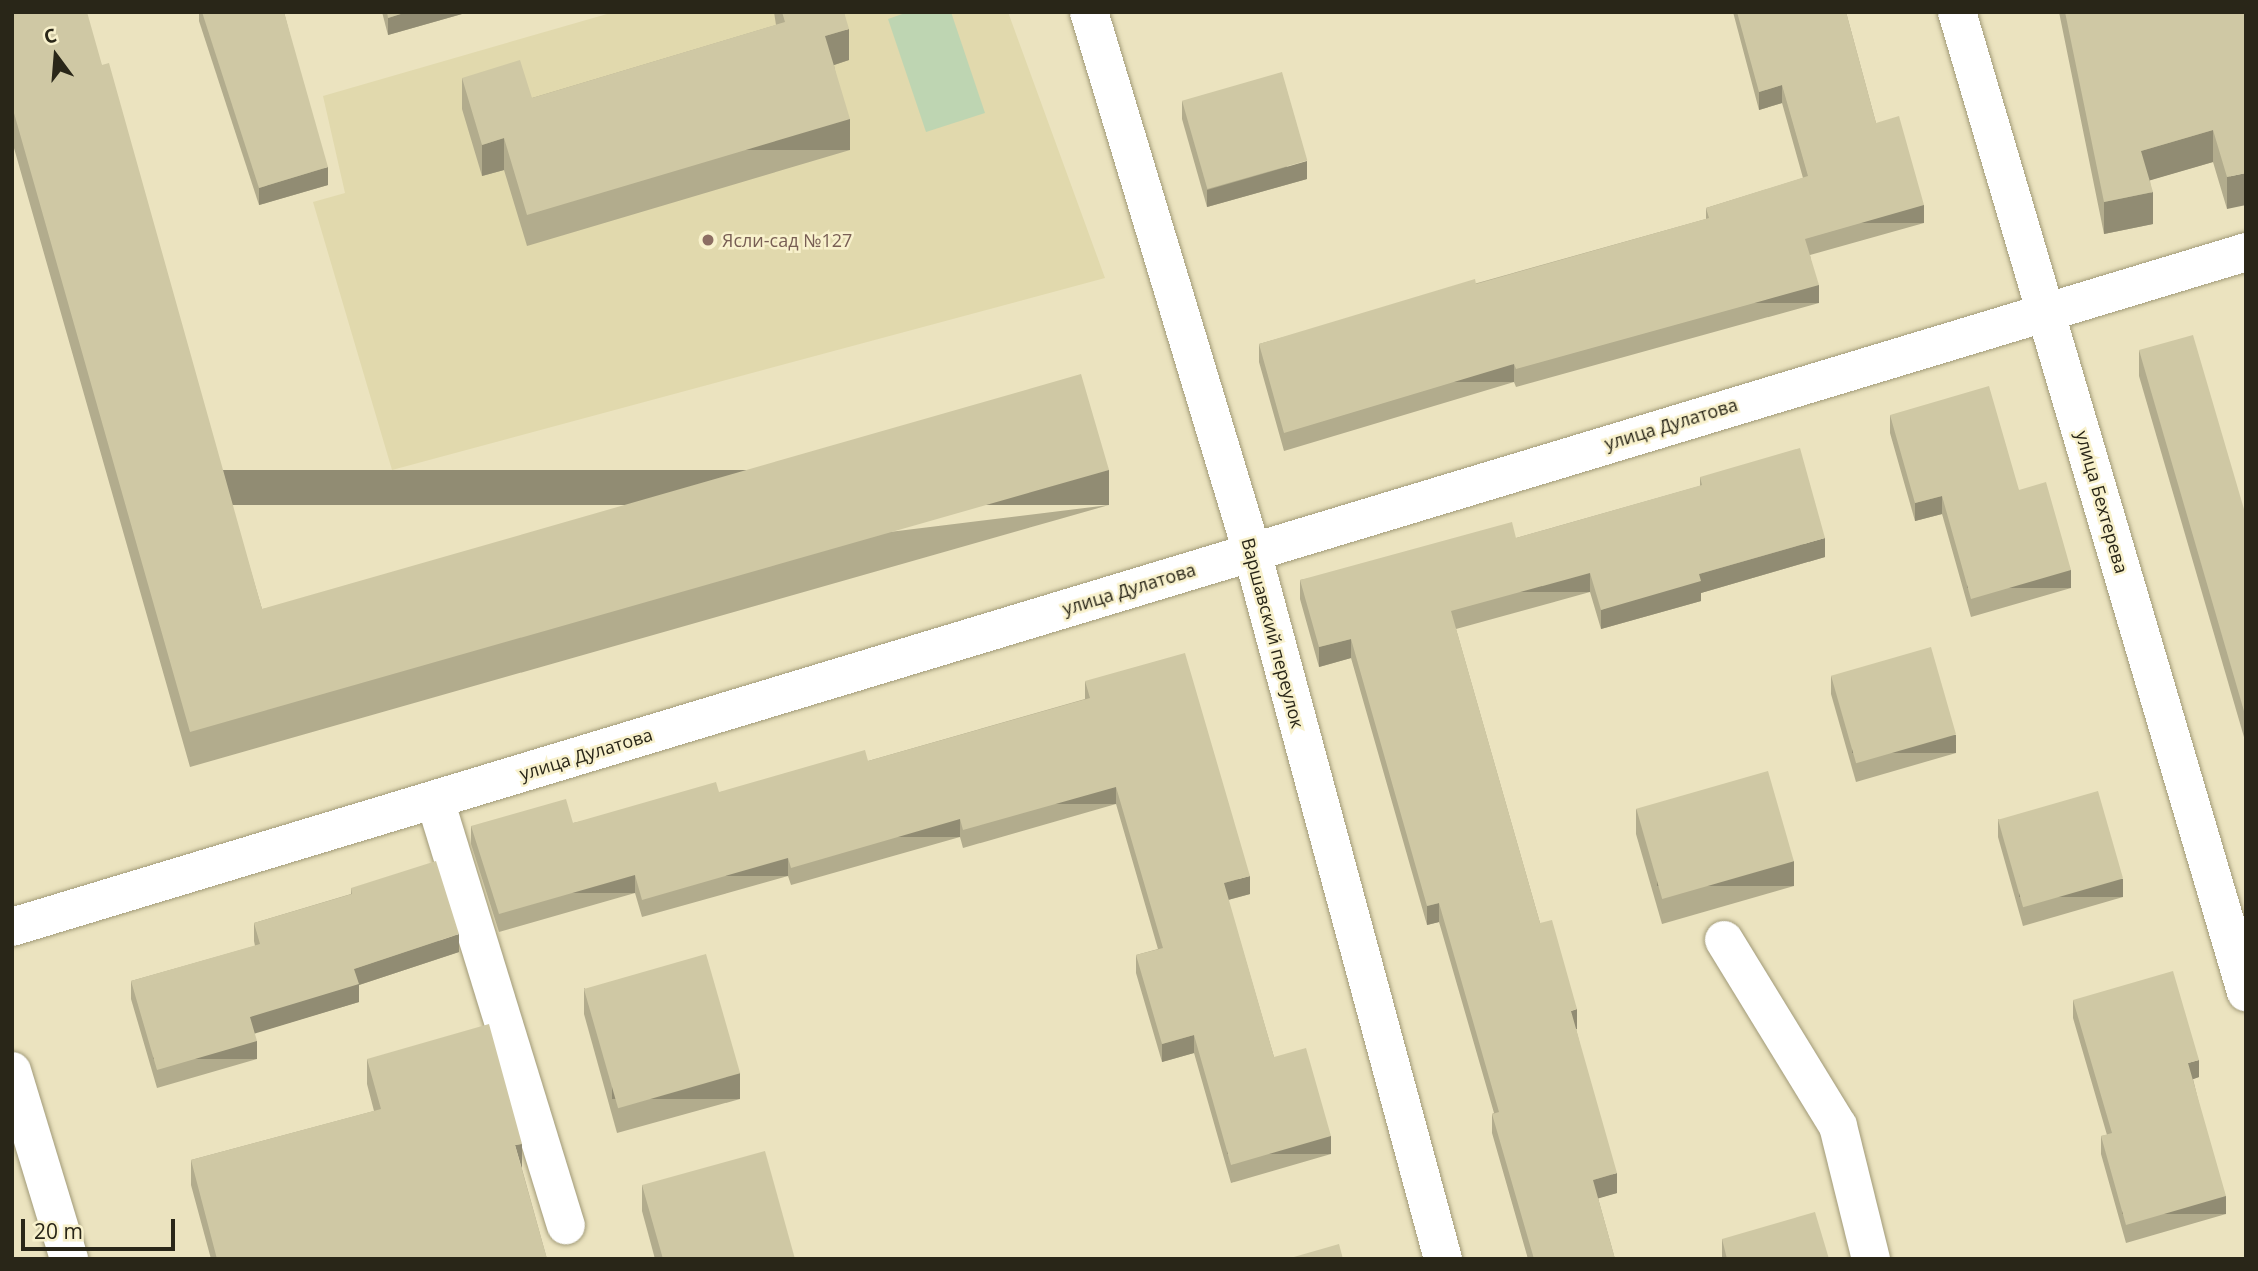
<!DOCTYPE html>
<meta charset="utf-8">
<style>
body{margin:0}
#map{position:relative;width:2258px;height:1271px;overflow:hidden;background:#ebe3bf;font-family:"Open Sans",sans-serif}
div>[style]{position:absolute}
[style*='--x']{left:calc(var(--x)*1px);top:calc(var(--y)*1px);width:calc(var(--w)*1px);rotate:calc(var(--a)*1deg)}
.built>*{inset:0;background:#e1d9ad}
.green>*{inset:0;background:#bed5b2}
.roads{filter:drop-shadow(0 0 2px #a19a78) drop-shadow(0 0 2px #a19a78)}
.minor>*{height:38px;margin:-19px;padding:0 19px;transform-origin:19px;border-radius:19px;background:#fff}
.secondary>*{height:38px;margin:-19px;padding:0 19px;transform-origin:19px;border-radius:19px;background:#fff}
.wall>*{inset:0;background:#b2ac8d}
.shaded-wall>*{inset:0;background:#918c73;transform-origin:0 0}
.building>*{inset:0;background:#cfc8a4;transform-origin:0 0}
.dots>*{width:19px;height:19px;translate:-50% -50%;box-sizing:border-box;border:4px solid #f8f1cc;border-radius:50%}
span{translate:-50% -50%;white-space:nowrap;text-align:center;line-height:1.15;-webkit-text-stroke:5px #f8f1cc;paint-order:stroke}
.education-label{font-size:18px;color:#785e54}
.left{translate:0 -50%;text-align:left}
.street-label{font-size:18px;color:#292618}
.frame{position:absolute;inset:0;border:14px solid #292618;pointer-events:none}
.north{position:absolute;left:21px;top:21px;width:70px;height:70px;-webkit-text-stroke:5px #f8f1cc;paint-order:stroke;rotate:344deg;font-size:19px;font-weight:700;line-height:28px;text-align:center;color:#292618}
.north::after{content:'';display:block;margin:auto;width:24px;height:32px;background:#292618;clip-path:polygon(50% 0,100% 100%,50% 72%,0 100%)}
.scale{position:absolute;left:21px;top:1219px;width:154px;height:32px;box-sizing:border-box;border:4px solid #292618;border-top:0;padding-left:9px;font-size:21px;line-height:24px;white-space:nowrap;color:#292618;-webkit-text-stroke:5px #f8f1cc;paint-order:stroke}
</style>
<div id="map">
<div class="built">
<div style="clip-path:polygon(614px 12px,1008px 12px,1105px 278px,392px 470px,313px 202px,345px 193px,323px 96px)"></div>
</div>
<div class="green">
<div style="clip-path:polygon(908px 12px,951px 12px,985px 113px,926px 132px,888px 19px)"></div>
</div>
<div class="roads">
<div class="minor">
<div style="--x:1089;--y:12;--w:564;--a:73.2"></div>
<div style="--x:1252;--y:552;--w:732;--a:74.88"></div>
<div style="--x:1957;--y:12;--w:1022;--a:73.57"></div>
<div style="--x:435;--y:800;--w:445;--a:72.9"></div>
<div style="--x:12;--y:927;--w:2334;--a:-16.81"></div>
<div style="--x:1724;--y:940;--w:218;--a:58.5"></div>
<div style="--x:1838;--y:1126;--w:137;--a:76.1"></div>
</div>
<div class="secondary">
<div style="--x:12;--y:1071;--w:196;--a:73.1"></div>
</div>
</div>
<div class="wall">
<div style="clip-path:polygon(12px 12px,102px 65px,262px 609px,1109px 505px,190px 767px,12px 141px)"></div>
<div style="clip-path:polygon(199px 12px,284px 12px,328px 185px,259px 205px,199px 21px)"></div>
<div style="clip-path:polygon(382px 12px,469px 12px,388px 35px)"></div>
<div style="clip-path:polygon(774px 12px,844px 12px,849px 60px,834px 65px,850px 150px,527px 246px,504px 170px,482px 176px,462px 109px,462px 78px,532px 98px,776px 25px)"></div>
<div style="clip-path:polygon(1733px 12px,1846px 12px,1876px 123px,1924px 223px,1810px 255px,1819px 303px,1516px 387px,1514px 382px,1284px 451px,1259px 362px,1259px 344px,1706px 219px,1706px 208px,1803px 178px,1782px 103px,1759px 110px)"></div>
<div style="clip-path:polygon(2059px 12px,2246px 12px,2227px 209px,2213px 162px,2150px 180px,2153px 224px,2104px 234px)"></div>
<div style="clip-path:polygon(1182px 101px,1307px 179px,1207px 207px,1182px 119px)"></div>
<div style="clip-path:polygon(2139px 350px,2246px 516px,2246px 744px,2139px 376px)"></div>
<div style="clip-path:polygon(1890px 415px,2019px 490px,2071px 588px,1971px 617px,1942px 514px,1915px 521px,1890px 433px)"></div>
<div style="clip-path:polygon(1700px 477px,1825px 557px,1701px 593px,1701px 601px,1601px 629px,1590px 592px,1456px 629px,1540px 923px,1577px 1029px,1576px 1029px,1617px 1193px,1598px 1198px,1615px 1259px,1528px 1259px,1492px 1133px,1492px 1114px,1494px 1113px,1439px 922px,1427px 925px,1351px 658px,1319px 667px,1300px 599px,1300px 580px,1516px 538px,1700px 486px)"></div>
<div style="clip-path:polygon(1831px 676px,1956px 753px,1856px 782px,1831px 694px)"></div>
<div style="clip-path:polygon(1085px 681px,1250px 894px,1228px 900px,1274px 1057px,1331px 1154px,1231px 1183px,1194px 1053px,1162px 1062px,1136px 973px,1136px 955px,1158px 949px,1116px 804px,963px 848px,960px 837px,791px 885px,788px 876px,642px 917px,635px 893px,499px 932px,471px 844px,471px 826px,573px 823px,868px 761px,1085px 699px)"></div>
<div style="clip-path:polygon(1636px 809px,1794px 886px,1662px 924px,1636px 834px)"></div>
<div style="clip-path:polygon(1998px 819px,2123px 897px,2023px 926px,1998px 837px)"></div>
<div style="clip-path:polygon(351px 888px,459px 952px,359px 985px,359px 1002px,254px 1033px,257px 1059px,157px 1088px,131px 999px,131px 981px,255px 946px,254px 941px,254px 923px,351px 894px)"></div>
<div style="clip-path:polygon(584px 988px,740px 1099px,617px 1133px,584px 1014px)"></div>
<div style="clip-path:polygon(2073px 1000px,2199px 1077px,2193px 1079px,2226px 1214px,2126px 1243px,2101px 1154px,2101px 1136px,2107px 1135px,2073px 1018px)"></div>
<div style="clip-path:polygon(367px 1059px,522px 1169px,547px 1259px,211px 1259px,191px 1185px,191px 1160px,374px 1111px,367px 1084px)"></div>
<div style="clip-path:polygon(642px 1185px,795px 1259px,655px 1259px,642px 1211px)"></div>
<div style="clip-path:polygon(1722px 1239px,1829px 1259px,1722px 1259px)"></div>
</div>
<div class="shaded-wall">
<div style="clip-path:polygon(407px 12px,469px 12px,388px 35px,388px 18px)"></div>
<div style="clip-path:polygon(849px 29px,849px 60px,825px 68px,825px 36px)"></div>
<div style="clip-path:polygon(1782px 85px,1782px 103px,1759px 110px,1759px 92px)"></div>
<div style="left:850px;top:119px;width:31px;height:337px;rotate:90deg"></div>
<div style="clip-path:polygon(2213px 130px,2213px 162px,2141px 183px,2141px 151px)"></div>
<div style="clip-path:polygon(504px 138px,504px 170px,482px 176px,482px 145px)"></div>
<div style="clip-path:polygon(1307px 161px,1307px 179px,1207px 207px,1207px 190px)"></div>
<div style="clip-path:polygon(328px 167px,328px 185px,259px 205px,259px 188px)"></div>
<div style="clip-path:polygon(2246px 173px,2246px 205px,2227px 209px,2227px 177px)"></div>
<div style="clip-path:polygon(2153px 192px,2153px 224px,2104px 234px,2104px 202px)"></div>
<div style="left:1924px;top:205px;width:18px;height:124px;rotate:90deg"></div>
<div style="left:1819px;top:285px;width:18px;height:314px;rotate:90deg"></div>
<div style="left:1514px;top:364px;width:18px;height:240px;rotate:90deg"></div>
<div style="left:1109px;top:470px;width:35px;height:956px;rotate:90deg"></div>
<div style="clip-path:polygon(1942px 496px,1942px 514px,1915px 521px,1915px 503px)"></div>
<div style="clip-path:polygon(1825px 538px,1825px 557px,1701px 593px,1701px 601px,1601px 629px,1601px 610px,1699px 574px)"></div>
<div style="left:2071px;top:570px;width:18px;height:104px;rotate:90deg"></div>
<div style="left:1590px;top:573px;width:19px;height:144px;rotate:90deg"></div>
<div style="clip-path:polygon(1351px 639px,1351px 658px,1319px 667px,1319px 647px)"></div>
<div style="left:1956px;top:735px;width:18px;height:104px;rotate:90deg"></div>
<div style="left:1116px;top:787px;width:17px;height:159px;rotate:90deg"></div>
<div style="left:960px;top:819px;width:18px;height:176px;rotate:90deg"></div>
<div style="left:788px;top:858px;width:18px;height:152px;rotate:90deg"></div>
<div style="left:1794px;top:861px;width:25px;height:137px;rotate:90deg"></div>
<div style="left:635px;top:875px;width:18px;height:141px;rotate:90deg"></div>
<div style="clip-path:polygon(1250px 876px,1250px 894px,1224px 901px,1224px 883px)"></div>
<div style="left:2123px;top:879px;width:18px;height:104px;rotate:90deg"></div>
<div style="clip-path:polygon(1439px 903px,1439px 922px,1427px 925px,1427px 906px)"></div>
<div style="clip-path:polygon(459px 934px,459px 952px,359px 985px,359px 1002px,250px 1035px,250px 1017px,354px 969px)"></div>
<div style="clip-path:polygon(1577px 1009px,1577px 1029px,1571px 1031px,1571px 1011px)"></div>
<div style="clip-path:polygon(1194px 1035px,1194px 1053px,1162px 1062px,1162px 1044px)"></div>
<div style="left:257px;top:1041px;width:18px;height:104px;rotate:90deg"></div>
<div style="clip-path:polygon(2199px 1060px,2199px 1077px,2188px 1081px,2188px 1063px)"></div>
<div style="left:740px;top:1073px;width:26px;height:128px;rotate:90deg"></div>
<div style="left:1331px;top:1136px;width:18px;height:104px;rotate:90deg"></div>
<div style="clip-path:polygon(522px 1144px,522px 1169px,515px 1145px)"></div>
<div style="clip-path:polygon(1617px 1173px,1617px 1193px,1593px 1200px,1593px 1180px)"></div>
<div style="left:2226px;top:1196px;width:18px;height:104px;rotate:90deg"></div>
</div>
<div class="building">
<div style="clip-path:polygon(12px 12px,87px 12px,102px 65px,109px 63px,262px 609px,1081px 374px,1109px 470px,190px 732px,12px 106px)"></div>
<div style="clip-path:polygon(202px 12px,284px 12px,328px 167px,259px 188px)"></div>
<div style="clip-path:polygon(387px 12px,407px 12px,388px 18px)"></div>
<div style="clip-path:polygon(782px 12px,844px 12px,849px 29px,825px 36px,850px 119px,527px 215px,504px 138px,482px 145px,462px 78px,520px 60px,532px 98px,785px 22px)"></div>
<div style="clip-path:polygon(1737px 12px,1846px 12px,1876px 123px,1899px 116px,1924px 205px,1805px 239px,1819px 285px,1516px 369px,1514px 364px,1284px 433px,1259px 344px,1475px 279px,1476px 284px,1709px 218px,1706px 208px,1808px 176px,1782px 85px,1759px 92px)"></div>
<div style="clip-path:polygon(2065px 12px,2246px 12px,2246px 173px,2227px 177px,2213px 130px,2141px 151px,2153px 192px,2104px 202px)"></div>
<div style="left:1282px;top:72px;width:92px;height:104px;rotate:74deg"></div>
<div style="clip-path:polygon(2193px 335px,2246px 516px,2246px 718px,2139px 350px)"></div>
<div style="clip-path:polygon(1989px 386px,2019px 490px,2046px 482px,2071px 570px,1971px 599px,1942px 496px,1915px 503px,1890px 415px)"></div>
<div style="clip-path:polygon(1800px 448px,1825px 538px,1699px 574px,1701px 581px,1601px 610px,1590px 573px,1451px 611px,1540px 923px,1552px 920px,1577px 1009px,1571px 1011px,1617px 1173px,1593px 1180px,1615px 1259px,1534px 1259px,1492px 1114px,1499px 1112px,1439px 903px,1427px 906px,1351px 639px,1319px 647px,1300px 580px,1512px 522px,1516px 538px,1702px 485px,1700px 477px)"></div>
<div style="left:1931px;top:647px;width:91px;height:104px;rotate:74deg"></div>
<div style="clip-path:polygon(1185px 653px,1250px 876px,1224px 883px,1274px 1057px,1306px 1048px,1331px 1136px,1231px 1165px,1194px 1035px,1162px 1044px,1136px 955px,1163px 948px,1116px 787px,963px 830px,960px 819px,791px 868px,788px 858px,642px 900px,635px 875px,499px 914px,471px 826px,566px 799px,573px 823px,716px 782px,719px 792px,865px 750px,868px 761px,1090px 698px,1085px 681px)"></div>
<div style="left:1768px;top:771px;width:94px;height:137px;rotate:74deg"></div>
<div style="left:2098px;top:791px;width:91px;height:104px;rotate:74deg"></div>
<div style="clip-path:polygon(436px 861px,459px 934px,354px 969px,359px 984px,250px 1017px,257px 1041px,157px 1070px,131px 981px,260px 944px,254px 923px,352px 894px,351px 888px)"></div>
<div style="left:706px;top:954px;width:124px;height:127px;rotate:74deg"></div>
<div style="clip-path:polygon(2173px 971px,2199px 1060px,2188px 1063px,2226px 1196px,2126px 1225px,2101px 1136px,2112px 1133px,2073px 1000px)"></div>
<div style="clip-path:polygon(489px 1024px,522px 1144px,515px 1145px,547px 1259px,217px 1259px,191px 1160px,381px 1109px,367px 1059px)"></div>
<div style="clip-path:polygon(765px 1151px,795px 1259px,663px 1259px,642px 1185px)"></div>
<div style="clip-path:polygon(1815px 1212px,1829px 1259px,1727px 1259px,1722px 1239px)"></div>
<div style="clip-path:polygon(1339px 1244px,1343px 1259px,1287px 1259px)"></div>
</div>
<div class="dots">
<div style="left:708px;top:240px;background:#8d6e63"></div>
</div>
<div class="education-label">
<span class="left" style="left:722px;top:240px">Ясли-сад №127</span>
</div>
<div class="street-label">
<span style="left:1671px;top:424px;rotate:-17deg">улица Дулатова</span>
<span style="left:2102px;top:502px;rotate:74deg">улица Бехтерева</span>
<span style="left:1129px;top:589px;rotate:-17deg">улица Дулатова</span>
<span style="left:1273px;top:633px;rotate:75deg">Варшавский переулок</span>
<span style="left:586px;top:754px;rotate:-17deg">улица Дулатова</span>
</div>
<div class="frame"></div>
<div class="north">С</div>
<div class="scale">20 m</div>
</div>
